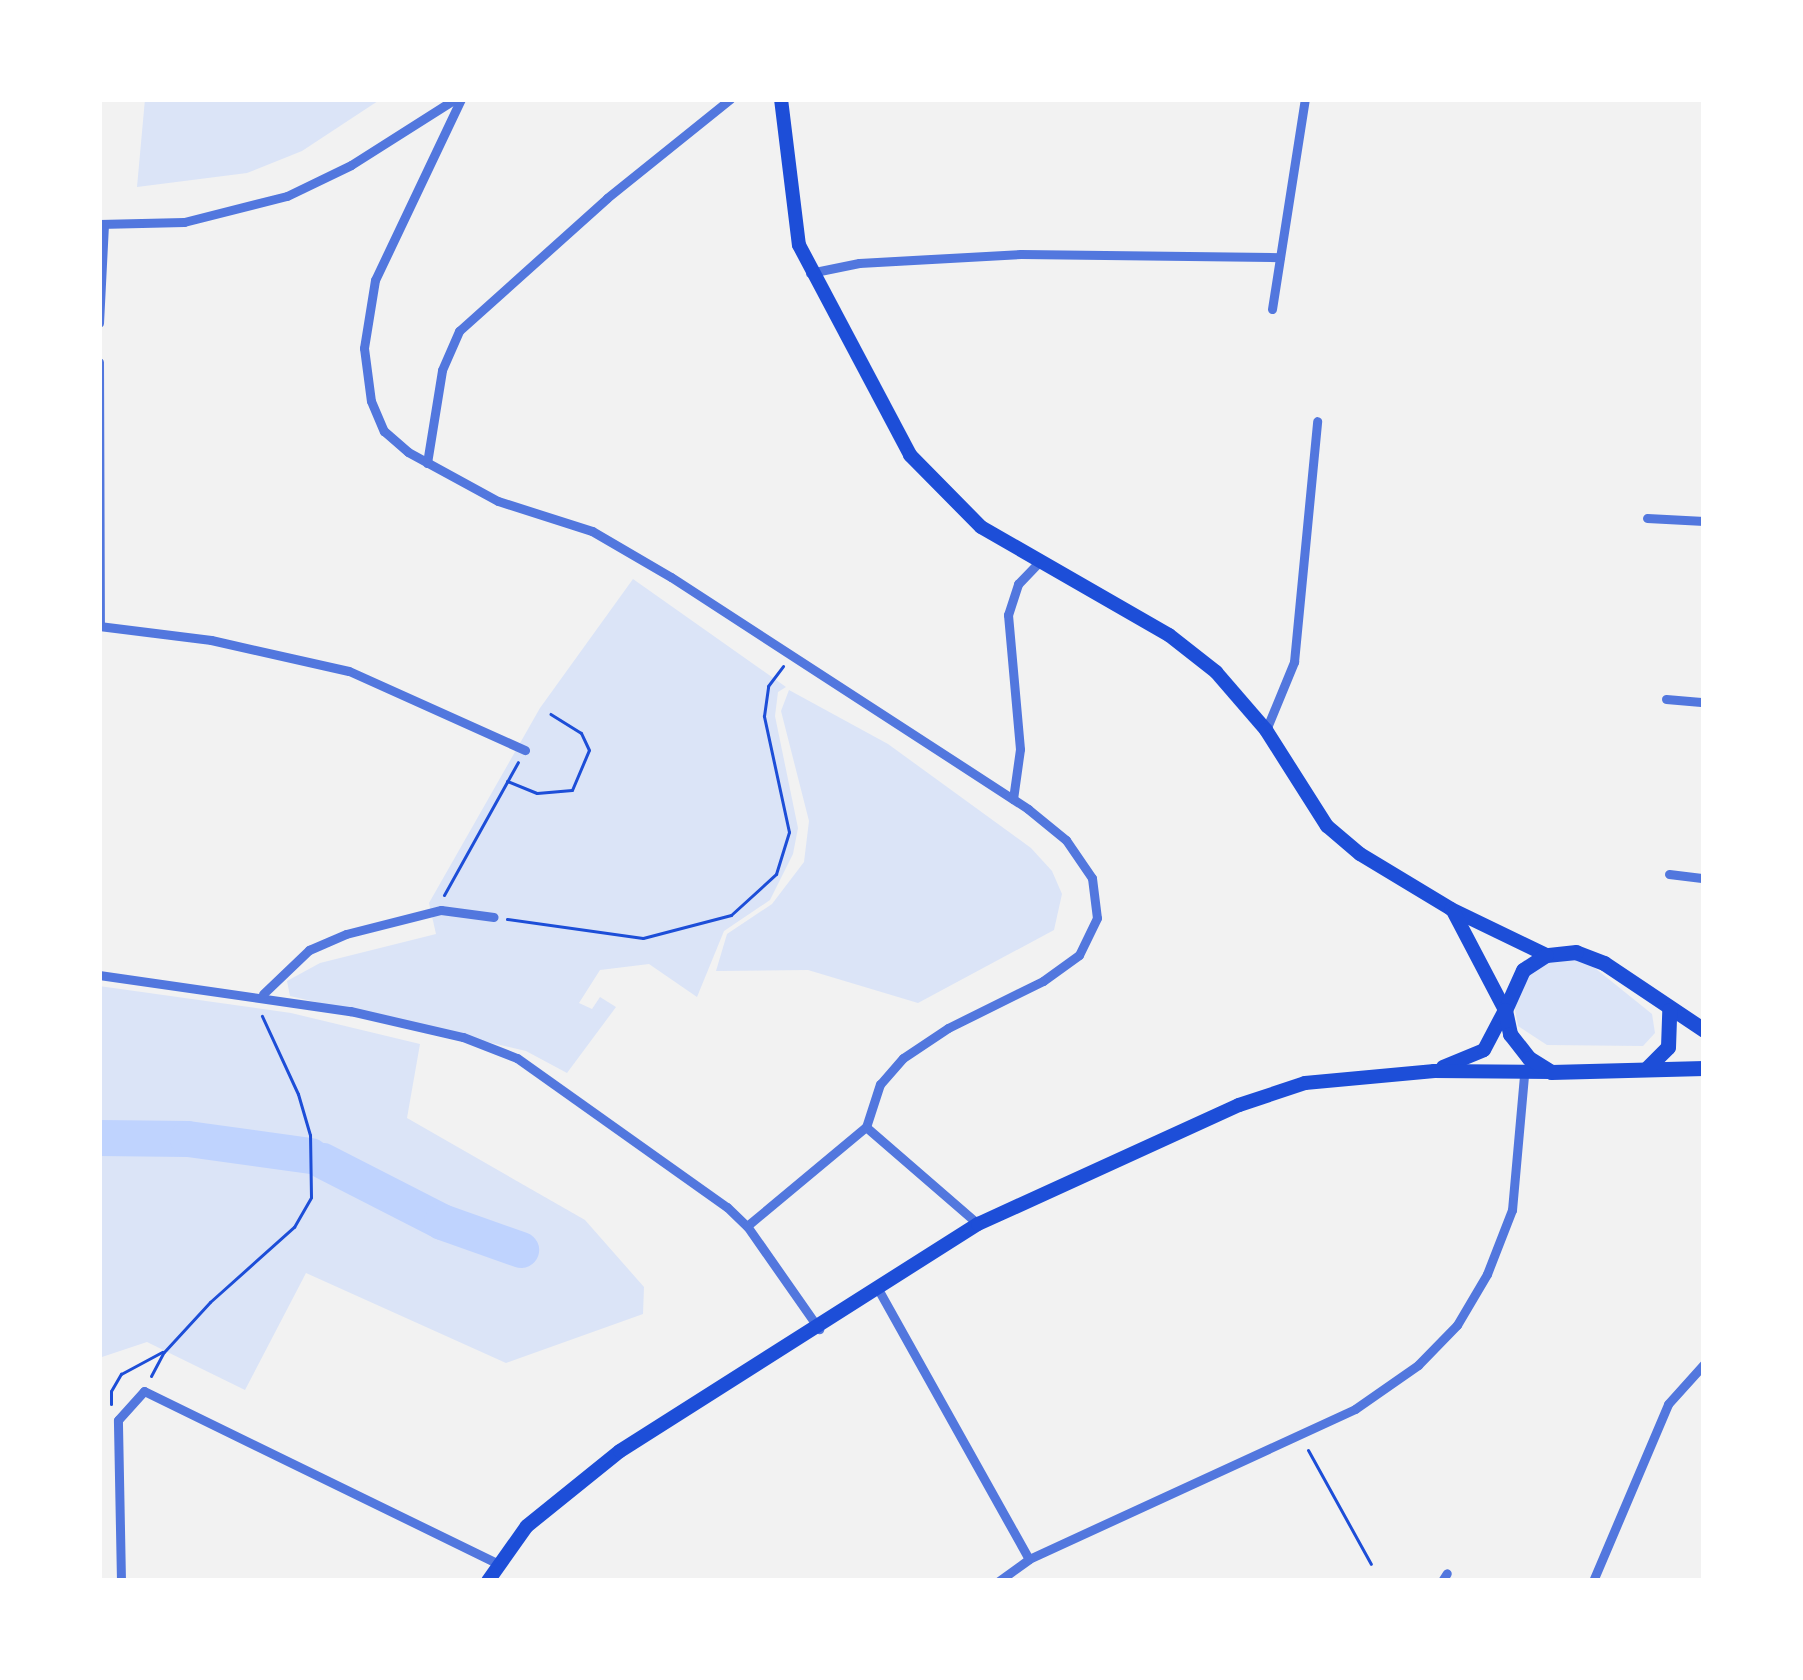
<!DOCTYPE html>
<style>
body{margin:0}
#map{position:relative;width:1803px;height:1680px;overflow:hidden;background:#f2f2f2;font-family:"PT Sans Narrow",sans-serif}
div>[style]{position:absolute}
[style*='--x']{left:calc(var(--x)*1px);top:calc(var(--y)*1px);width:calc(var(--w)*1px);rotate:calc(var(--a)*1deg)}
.green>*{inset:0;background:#dbe4f7}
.river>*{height:36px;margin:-18px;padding:0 18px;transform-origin:18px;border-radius:18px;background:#bfd3fe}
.path>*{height:3px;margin:-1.5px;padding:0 1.5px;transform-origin:1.5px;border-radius:1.5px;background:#1d4ed8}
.minor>*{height:9px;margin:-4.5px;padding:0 4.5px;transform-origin:4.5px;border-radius:4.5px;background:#5277de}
.secondary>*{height:14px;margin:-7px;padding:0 7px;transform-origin:7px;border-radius:7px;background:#1d4ed8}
.primary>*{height:15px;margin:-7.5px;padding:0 7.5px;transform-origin:7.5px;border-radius:7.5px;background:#1d4ed8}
span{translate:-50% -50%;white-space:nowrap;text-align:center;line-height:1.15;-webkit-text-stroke:9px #fff;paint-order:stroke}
.frame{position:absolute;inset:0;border:102px solid #fff;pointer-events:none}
</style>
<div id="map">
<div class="green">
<div style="clip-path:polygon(145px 99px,381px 99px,302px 151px,247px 173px,137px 187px)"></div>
<div style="clip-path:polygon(633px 579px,786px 687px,778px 692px,775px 716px,798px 828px,793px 854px,770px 900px,724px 931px,697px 997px,649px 964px,600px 970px,579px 1003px,592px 1009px,600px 997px,616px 1007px,567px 1073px,526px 1051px,290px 996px,287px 981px,320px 963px,436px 934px,429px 903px,540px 708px)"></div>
<div style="clip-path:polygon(789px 690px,888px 744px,1031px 848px,1052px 871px,1062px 894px,1054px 930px,918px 1003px,808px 970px,716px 971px,727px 934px,772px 904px,804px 862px,809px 821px,781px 711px)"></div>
<div style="clip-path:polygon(1580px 956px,1652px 1014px,1655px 1033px,1643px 1046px,1547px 1045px,1518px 1026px,1513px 1000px,1520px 979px,1545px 961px)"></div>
<div style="clip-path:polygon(99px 986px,291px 1013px,420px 1044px,407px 1118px,585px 1220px,644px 1287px,643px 1314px,506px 1363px,306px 1273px,245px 1390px,147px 1342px,99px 1358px)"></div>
</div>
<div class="river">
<div style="--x:99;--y:1138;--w:89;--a:0.6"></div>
<div style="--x:188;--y:1139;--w:124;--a:7.9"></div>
<div style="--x:323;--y:1161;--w:134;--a:27.1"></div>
<div style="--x:442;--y:1222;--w:84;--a:19.5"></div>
</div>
<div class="path">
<div style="--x:507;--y:781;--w:32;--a:22"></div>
<div style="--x:537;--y:793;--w:35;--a:-5"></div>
<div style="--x:572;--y:790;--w:43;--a:-67"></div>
<div style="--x:589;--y:750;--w:19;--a:-115"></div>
<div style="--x:581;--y:733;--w:36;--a:-148"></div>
<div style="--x:444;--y:895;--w:152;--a:-60.9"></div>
<div style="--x:507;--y:919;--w:137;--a:8"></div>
<div style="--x:643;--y:938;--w:91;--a:-14.6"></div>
<div style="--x:731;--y:915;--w:61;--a:-42.3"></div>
<div style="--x:776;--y:874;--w:44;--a:-72.8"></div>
<div style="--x:789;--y:832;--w:119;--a:-102.2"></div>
<div style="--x:764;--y:716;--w:30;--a:-82"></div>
<div style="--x:768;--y:686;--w:25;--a:-53"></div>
<div style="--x:151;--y:1376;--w:27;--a:-62"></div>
<div style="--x:164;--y:1352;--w:68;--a:-47.4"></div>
<div style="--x:210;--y:1302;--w:113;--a:-41.8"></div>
<div style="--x:294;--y:1227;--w:34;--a:-60"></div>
<div style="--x:311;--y:1197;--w:62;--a:-90.9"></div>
<div style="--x:310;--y:1135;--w:43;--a:-106.3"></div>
<div style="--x:298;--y:1094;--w:86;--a:-114.8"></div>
<div style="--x:111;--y:1404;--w:13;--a:-90"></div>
<div style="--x:111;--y:1391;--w:20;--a:-60"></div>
<div style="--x:121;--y:1374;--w:47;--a:-28.2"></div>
<div style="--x:1308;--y:1450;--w:130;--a:61.1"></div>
</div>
<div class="minor">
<div style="--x:461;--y:99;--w:200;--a:115.4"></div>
<div style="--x:375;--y:280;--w:69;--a:99.2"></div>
<div style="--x:364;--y:348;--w:53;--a:82.5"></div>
<div style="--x:371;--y:401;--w:33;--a:67"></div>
<div style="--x:384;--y:431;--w:32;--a:41"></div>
<div style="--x:408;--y:452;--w:102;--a:28.6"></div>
<div style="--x:498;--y:501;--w:99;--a:17.7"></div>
<div style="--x:592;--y:531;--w:91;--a:30.2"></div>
<div style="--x:671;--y:577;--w:426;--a:33"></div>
<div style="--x:1028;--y:809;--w:49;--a:39.2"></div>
<div style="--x:1066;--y:840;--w:46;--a:55.6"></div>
<div style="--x:1092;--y:878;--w:40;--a:82.9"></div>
<div style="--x:1097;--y:918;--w:41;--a:115.9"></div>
<div style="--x:1079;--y:955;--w:44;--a:144.2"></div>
<div style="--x:1043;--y:981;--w:106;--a:153.7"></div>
<div style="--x:948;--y:1028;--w:54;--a:146.3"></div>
<div style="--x:903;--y:1058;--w:35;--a:131"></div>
<div style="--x:880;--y:1084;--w:45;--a:108"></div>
<div style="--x:99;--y:224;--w:85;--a:-1.3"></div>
<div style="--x:184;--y:222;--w:106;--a:-14.2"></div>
<div style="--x:287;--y:196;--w:71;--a:-25.8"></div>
<div style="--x:351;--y:165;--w:123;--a:-32.4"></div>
<div style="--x:810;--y:273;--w:50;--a:-11.5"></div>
<div style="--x:859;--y:263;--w:162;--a:-3.2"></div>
<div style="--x:1021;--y:254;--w:259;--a:0.7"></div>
<div style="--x:1272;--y:309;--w:213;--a:-81.1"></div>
<div style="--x:99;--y:323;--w:98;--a:-87.1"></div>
<div style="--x:99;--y:362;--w:264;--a:89.8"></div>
<div style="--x:427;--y:463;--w:94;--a:-80.8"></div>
<div style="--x:442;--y:370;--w:43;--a:-66.4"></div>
<div style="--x:459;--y:331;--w:199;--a:-41.9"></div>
<div style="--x:607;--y:198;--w:158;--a:-38.8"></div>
<div style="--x:1647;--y:518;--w:57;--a:3"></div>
<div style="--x:99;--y:626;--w:113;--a:7.1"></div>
<div style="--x:211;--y:640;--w:141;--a:12.7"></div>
<div style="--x:349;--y:671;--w:193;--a:24.2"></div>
<div style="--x:1666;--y:699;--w:38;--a:5"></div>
<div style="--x:1266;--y:730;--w:74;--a:-67.6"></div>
<div style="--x:1294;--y:662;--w:242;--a:-84.5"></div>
<div style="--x:1013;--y:799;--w:50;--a:-82"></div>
<div style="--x:1020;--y:749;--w:135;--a:-95.1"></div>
<div style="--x:1008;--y:615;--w:33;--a:-72"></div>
<div style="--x:1018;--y:584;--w:32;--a:-46"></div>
<div style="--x:1669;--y:874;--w:35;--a:7"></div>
<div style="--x:99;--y:975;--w:254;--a:8.2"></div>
<div style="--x:350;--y:1011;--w:116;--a:13"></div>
<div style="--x:463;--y:1037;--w:58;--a:21.3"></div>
<div style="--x:517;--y:1058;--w:257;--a:35.4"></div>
<div style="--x:727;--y:1207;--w:28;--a:44"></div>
<div style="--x:747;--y:1226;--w:126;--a:55"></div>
<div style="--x:263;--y:994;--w:64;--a:-43.7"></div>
<div style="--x:309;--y:950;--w:40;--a:-23.4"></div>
<div style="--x:346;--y:934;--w:98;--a:-14.2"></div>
<div style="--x:441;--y:910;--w:53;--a:7.5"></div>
<div style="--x:747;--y:1226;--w:155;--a:-39.8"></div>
<div style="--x:866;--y:1127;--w:148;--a:40.9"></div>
<div style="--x:878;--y:1289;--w:309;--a:60.8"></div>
<div style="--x:121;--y:1581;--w:161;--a:-91.1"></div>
<div style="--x:118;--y:1420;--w:39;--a:-48"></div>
<div style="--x:144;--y:1391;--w:392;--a:26"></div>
<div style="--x:999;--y:1581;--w:37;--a:-36"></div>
<div style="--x:1029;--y:1559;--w:359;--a:-24.7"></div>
<div style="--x:1355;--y:1409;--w:77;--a:-34.9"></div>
<div style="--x:1418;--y:1365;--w:56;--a:-45.7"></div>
<div style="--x:1457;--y:1325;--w:59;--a:-59.5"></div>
<div style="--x:1487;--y:1274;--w:69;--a:-68.7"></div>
<div style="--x:1512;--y:1210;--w:136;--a:-84.9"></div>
<div style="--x:1442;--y:1581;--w:9;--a:-58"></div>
<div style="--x:1593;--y:1581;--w:192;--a:-67"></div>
<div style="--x:1668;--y:1404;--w:54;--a:-48"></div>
</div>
<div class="secondary">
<div style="--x:781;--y:99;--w:147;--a:83"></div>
<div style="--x:799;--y:245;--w:238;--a:62.1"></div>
<div style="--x:910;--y:455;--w:101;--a:45.4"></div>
<div style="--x:981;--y:527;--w:217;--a:29.9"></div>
<div style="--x:1169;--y:635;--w:60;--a:38.2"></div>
<div style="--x:1216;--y:672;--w:77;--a:49.2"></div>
<div style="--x:1266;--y:730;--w:114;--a:57.6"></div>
<div style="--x:1327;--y:826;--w:43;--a:40.3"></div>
<div style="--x:1360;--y:854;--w:106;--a:31.1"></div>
<div style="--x:1451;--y:909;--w:106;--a:25.8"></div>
<div style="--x:1443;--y:1067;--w:44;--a:-22.5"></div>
<div style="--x:1484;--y:1050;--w:45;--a:-62.3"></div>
<div style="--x:1505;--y:1010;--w:110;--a:-117.7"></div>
<div style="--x:488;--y:1581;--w:67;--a:-54.7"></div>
<div style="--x:527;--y:1526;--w:119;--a:-38.9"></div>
<div style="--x:620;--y:1451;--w:424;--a:-32.4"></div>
<div style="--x:978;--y:1224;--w:287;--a:-24.5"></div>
<div style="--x:1239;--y:1105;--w:70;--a:-18.4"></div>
<div style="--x:1305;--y:1083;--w:130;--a:-5.3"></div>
<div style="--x:1434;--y:1071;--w:117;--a:0.5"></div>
</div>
<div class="primary">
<div style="--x:1704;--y:1030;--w:120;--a:-146.2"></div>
<div style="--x:1604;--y:963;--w:30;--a:-159"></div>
<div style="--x:1576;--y:952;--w:30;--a:174"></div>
<div style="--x:1546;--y:955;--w:27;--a:147"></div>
<div style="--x:1523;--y:970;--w:44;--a:114.2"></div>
<div style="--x:1505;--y:1010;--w:25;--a:78"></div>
<div style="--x:1510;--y:1034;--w:31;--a:52"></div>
<div style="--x:1529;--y:1058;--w:26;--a:32"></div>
<div style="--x:1551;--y:1072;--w:153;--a:-1.5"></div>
<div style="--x:1646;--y:1069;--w:31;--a:-45"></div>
<div style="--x:1668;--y:1047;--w:37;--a:-88"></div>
</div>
<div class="frame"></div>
</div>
